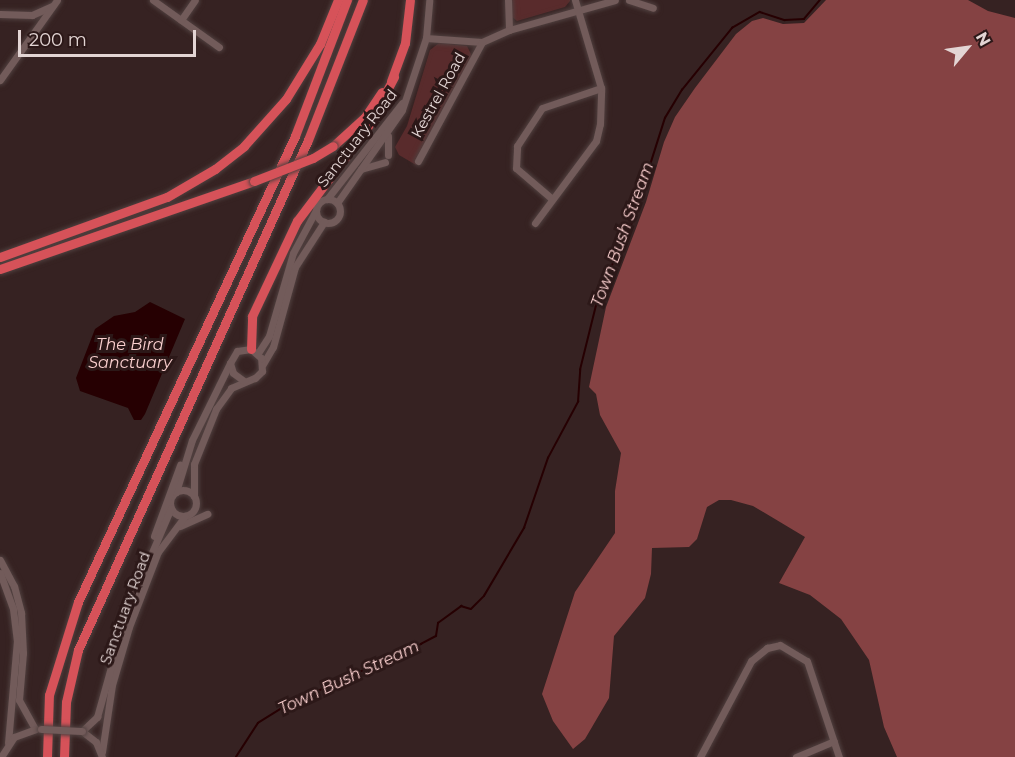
<!DOCTYPE html>
<style>
body{margin:0}
#map{position:relative;width:1015px;height:757px;overflow:hidden;background:#362222;font-family:Montserrat,sans-serif}
div>[style]{position:absolute}
[style*='--x']{left:calc(var(--x)*1px);top:calc(var(--y)*1px);width:calc(var(--w)*1px);rotate:calc(var(--a)*1deg)}
.green>*{inset:0;background:#592b2c}
.forest>*{inset:0;background:#854243}
.water>*{inset:0;background:#260002}
.stream>*{height:1.5px;margin:-0.75px;padding:0 0.75px;transform-origin:0.75px;border-radius:0.75px;background:#260002}
.roads{filter:drop-shadow(0 0 2px #50403f) drop-shadow(0 0 2px #50403f)}
.minor>*{height:7px;margin:-3.5px;padding:0 3.5px;transform-origin:3.5px;border-radius:3.5px;background:#725b5a}
.minor>.ring{margin:-3.5px;padding:0;box-sizing:content-box;background:none;border:7px solid #725b5a;border-radius:50%}
.highway>*{height:9px;margin:-4.5px;padding:0 4.5px;transform-origin:4.5px;border-radius:4.5px;background:#d65259}
.bridges{filter:drop-shadow(0 0 2px #50403f) drop-shadow(0 0 2px #50403f)}
.minor-bridge>*{height:7px;margin:-3.5px;padding:0 3.5px;transform-origin:3.5px;border-radius:3.5px;background:#725b5a}
.highway-bridge>*{height:9px;margin:-4.5px;padding:0 4.5px;transform-origin:4.5px;border-radius:4.5px;background:#d65259}
span{translate:-50% -50%;white-space:nowrap;text-align:center;line-height:1.15;-webkit-text-stroke:6px #2c1818;paint-order:stroke}
.street-label{font-size:15px;color:#e3d5d4}
.water-label{font-size:16px;color:#fbd0cf;font-style:italic}
.north{position:absolute;left:937px;top:18px;width:60px;height:60px;-webkit-text-stroke:4px #2c1818;paint-order:stroke;rotate:61deg;font-size:16px;font-weight:700;line-height:24px;text-align:center;color:#e3d5d4}
.north::after{content:'';display:block;margin:auto;width:21px;height:27px;background:#e3d5d4;clip-path:polygon(50% 0,100% 100%,50% 72%,0 100%)}
.scale{position:absolute;left:18px;top:30px;width:178px;height:27px;box-sizing:border-box;border:3px solid #e3d5d4;border-top:0;padding-left:8px;font-size:18px;line-height:21px;white-space:nowrap;color:#e3d5d4;-webkit-text-stroke:4px #2c1818;paint-order:stroke}
</style>
<div id="map">
<div class="green">
<div style="clip-path:polygon(510px 0,570px 0,570px 1px,565px 7px,517px 21px,511px 16px)"></div>
<div style="clip-path:polygon(439px 43px,467px 46px,472px 56px,416px 165px,399px 155px,395px 147px,407px 126px,430px 50px)"></div>
</div>
<div class="forest">
<div style="clip-path:polygon(826px 0,968px 0,988px 11px,1015px 18px,1015px 757px,897px 757px,884px 727px,869px 660px,841px 619px,810px 595px,779px 583px,805px 537px,753px 506px,731px 500px,719px 500px,707px 507px,697px 539px,689px 547px,652px 548px,651px 574px,645px 598px,614px 636px,609px 698px,585px 739px,573px 749px,553px 721px,542px 694px,575px 592px,615px 533px,615px 491px,621px 453px,600px 415px,596px 394px,589px 387px,606px 307px,646px 202px,664px 142px,675px 117px,695px 88px,736px 34px,752px 21px,763px 18px,783px 24px,804px 23px)"></div>
</div>
<div class="water">
<div style="clip-path:polygon(150px 302px,185px 319px,145px 414px,141px 420px,134px 420px,128px 408px,80px 391px,76px 378px,95px 329px,114px 316px,135px 312px)"></div>
</div>
<div class="stream">
<div style="--x:236;--y:757;--w:40;--a:-57.1"></div>
<div style="--x:258;--y:723;--w:36;--a:-32"></div>
<div style="--x:289;--y:704;--w:145;--a:-24.4"></div>
<div style="--x:421;--y:644;--w:17;--a:-28"></div>
<div style="--x:436;--y:636;--w:13;--a:-81"></div>
<div style="--x:438;--y:623;--w:29;--a:-36"></div>
<div style="--x:461;--y:606;--w:10;--a:17"></div>
<div style="--x:471;--y:609;--w:18;--a:-45"></div>
<div style="--x:484;--y:596;--w:79;--a:-59.5"></div>
<div style="--x:524;--y:528;--w:74;--a:-71.1"></div>
<div style="--x:548;--y:458;--w:64;--a:-61.8"></div>
<div style="--x:578;--y:402;--w:32;--a:-86"></div>
<div style="--x:580;--y:370;--w:79;--a:-76.1"></div>
<div style="--x:599;--y:293;--w:75;--a:-64.8"></div>
<div style="--x:631;--y:225;--w:112;--a:-72.4"></div>
<div style="--x:665;--y:118;--w:33;--a:-59"></div>
<div style="--x:682;--y:90;--w:80;--a:-51.1"></div>
<div style="--x:732;--y:28;--w:32;--a:-30"></div>
<div style="--x:760;--y:12;--w:26;--a:18"></div>
<div style="--x:785;--y:20;--w:19;--a:-3"></div>
<div style="--x:804;--y:19;--w:25;--a:-50"></div>
</div>
<div class="roads">
<div class="minor">
<div style="--x:153;--y:0;--w:81;--a:35.5"></div>
<div style="--x:508;--y:0;--w:30;--a:88"></div>
<div style="--x:629;--y:0;--w:25;--a:18"></div>
<div style="--x:0;--y:14;--w:32;--a:2"></div>
<div style="--x:32;--y:15;--w:22;--a:-24"></div>
<div style="--x:181;--y:20;--w:24;--a:-55"></div>
<div style="--x:426;--y:38;--w:56;--a:4.1"></div>
<div style="--x:482;--y:42;--w:30;--a:-24"></div>
<div style="--x:509;--y:30;--w:110;--a:-15.8"></div>
<div style="--x:0;--y:80;--w:98;--a:-54.5"></div>
<div style="--x:388;--y:136;--w:19;--a:90"></div>
<div style="--x:418;--y:161;--w:135;--a:-61.7"></div>
<div style="--x:361;--y:169;--w:25;--a:-16"></div>
<div style="--x:551;--y:198;--w:46;--a:-139.4"></div>
<div style="--x:516;--y:168;--w:22;--a:-87"></div>
<div style="--x:517;--y:146;--w:45;--a:-56.7"></div>
<div style="--x:542;--y:108;--w:62;--a:-18.7"></div>
<div class="ring" style="left:316px;top:199px;width:17px;height:17px"></div>
<div style="--x:327;--y:199;--w:122;--a:-52"></div>
<div style="--x:337;--y:203;--w:113;--a:-55"></div>
<div style="--x:402;--y:110;--w:76;--a:-71.6"></div>
<div style="--x:426;--y:38;--w:38;--a:-85"></div>
<div style="--x:535;--y:223;--w:102;--a:-53.4"></div>
<div style="--x:596;--y:141;--w:17;--a:-77"></div>
<div style="--x:600;--y:124;--w:36;--a:-88"></div>
<div style="--x:601;--y:88;--w:92;--a:-106.5"></div>
<div style="--x:258;--y:353;--w:20;--a:-57"></div>
<div style="--x:269;--y:336;--w:86;--a:-73.9"></div>
<div style="--x:293;--y:253;--w:49;--a:-61.9"></div>
<div style="--x:263;--y:364;--w:20;--a:-60"></div>
<div style="--x:273;--y:347;--w:83;--a:-74.6"></div>
<div style="--x:295;--y:267;--w:54;--a:-57.2"></div>
<div class="ring" style="left:170px;top:490px;width:19px;height:19px"></div>
<div style="--x:176;--y:492;--w:54;--a:-72.9"></div>
<div style="--x:192;--y:440;--w:86;--a:-63.7"></div>
<div style="--x:194;--y:496;--w:32;--a:-90"></div>
<div style="--x:194;--y:464;--w:59;--a:-68.2"></div>
<div style="--x:216;--y:409;--w:26;--a:-54"></div>
<div style="--x:231;--y:388;--w:26;--a:-23"></div>
<div style="--x:255;--y:378;--w:10;--a:-45"></div>
<div style="--x:262;--y:371;--w:13;--a:-94"></div>
<div style="--x:261;--y:358;--w:13;--a:-138"></div>
<div style="--x:251;--y:349;--w:14;--a:172"></div>
<div style="--x:237;--y:351;--w:14;--a:120"></div>
<div style="--x:230;--y:363;--w:10;--a:73"></div>
<div style="--x:233;--y:373;--w:14;--a:36"></div>
<div style="--x:180;--y:526;--w:30;--a:-24"></div>
<div style="--x:154;--y:536;--w:76;--a:-69.9"></div>
<div style="--x:0;--y:560;--w:30;--a:62"></div>
<div style="--x:14;--y:586;--w:28;--a:75"></div>
<div style="--x:21;--y:613;--w:40;--a:87.1"></div>
<div style="--x:23;--y:653;--w:47;--a:94.9"></div>
<div style="--x:19;--y:700;--w:33;--a:61"></div>
<div style="--x:0;--y:573;--w:38;--a:70"></div>
<div style="--x:13;--y:609;--w:31;--a:83"></div>
<div style="--x:17;--y:640;--w:103;--a:95"></div>
<div style="--x:102;--y:752;--w:68;--a:-81.5"></div>
<div style="--x:112;--y:685;--w:60;--a:-73.7"></div>
<div style="--x:129;--y:627;--w:80;--a:-68.9"></div>
<div style="--x:158;--y:552;--w:45;--a:-53.1"></div>
<div style="--x:1;--y:757;--w:24;--a:-57"></div>
<div style="--x:14;--y:737;--w:23;--a:-20"></div>
<div style="--x:102;--y:757;--w:16;--a:-112"></div>
<div style="--x:96;--y:742;--w:18;--a:-142"></div>
<div style="--x:82;--y:731;--w:21;--a:-43"></div>
<div style="--x:97;--y:717;--w:108;--a:-74.4"></div>
<div style="--x:126;--y:613;--w:114;--a:-66.8"></div>
<div style="--x:700;--y:757;--w:109;--a:-62"></div>
<div style="--x:751;--y:661;--w:21;--a:-39"></div>
<div style="--x:767;--y:648;--w:13;--a:-13"></div>
<div style="--x:780;--y:645;--w:31;--a:31"></div>
<div style="--x:807;--y:661;--w:101;--a:71.6"></div>
<div style="--x:796;--y:757;--w:41;--a:-22.8"></div>
</div>
<div class="highway">
<div style="--x:391;--y:81;--w:40;--a:-69.8"></div>
<div style="--x:405;--y:43;--w:43;--a:-83.4"></div>
<div style="--x:333;--y:146;--w:43;--a:-42.2"></div>
<div style="--x:365;--y:117;--w:30;--a:-56"></div>
<div style="--x:0;--y:257;--w:177;--a:-19.8"></div>
<div style="--x:167;--y:197;--w:56;--a:-30.3"></div>
<div style="--x:215;--y:169;--w:37;--a:-38"></div>
<div style="--x:244;--y:146;--w:63;--a:-48.2"></div>
<div style="--x:286;--y:99;--w:65;--a:-58.3"></div>
<div style="--x:320;--y:44;--w:48;--a:-67.8"></div>
<div style="--x:0;--y:269;--w:269;--a:-19.1"></div>
<div style="--x:251;--y:349;--w:33;--a:-88"></div>
<div style="--x:252;--y:316;--w:105;--a:-64.7"></div>
<div style="--x:297;--y:221;--w:116;--a:-53"></div>
<div style="--x:367;--y:128;--w:58;--a:-62.1"></div>
<div style="--x:47;--y:757;--w:62;--a:-88.2"></div>
<div style="--x:49;--y:695;--w:97;--a:-72.7"></div>
<div style="--x:78;--y:602;--w:514;--a:-65.03"></div>
<div style="--x:295;--y:136;--w:146;--a:-69.1"></div>
<div style="--x:64;--y:757;--w:55;--a:-87.9"></div>
<div style="--x:66;--y:702;--w:53;--a:-77"></div>
<div style="--x:78;--y:650;--w:559;--a:-65.73"></div>
<div style="--x:308;--y:140;--w:150;--a:-68.6"></div>
</div>
</div>
<div class="bridges">
<div class="minor-bridge">
<div style="--x:41;--y:729;--w:41;--a:2.8"></div>
</div>
<div class="highway-bridge">
<div style="--x:254;--y:181;--w:63;--a:-21.3"></div>
<div style="--x:313;--y:158;--w:23;--a:-31"></div>
</div>
</div>
<div class="street-label">
<span style="left:438px;top:95px;rotate:-61deg">Kestrel Road</span>
<span style="left:357px;top:138px;rotate:-52deg">Sanctuary Road</span>
<span style="left:125px;top:608px;rotate:-70deg">Sanctuary Road</span>
</div>
<div class="water-label">
<span style="left:623px;top:235px;rotate:-70deg">Town Bush Stream</span>
<span style="left:130px;top:354px">The Bird<br>Sanctuary</span>
<span style="left:349px;top:678px;rotate:-25deg">Town Bush Stream</span>
</div>
<div class="north">N</div>
<div class="scale">200 m</div>
</div>
